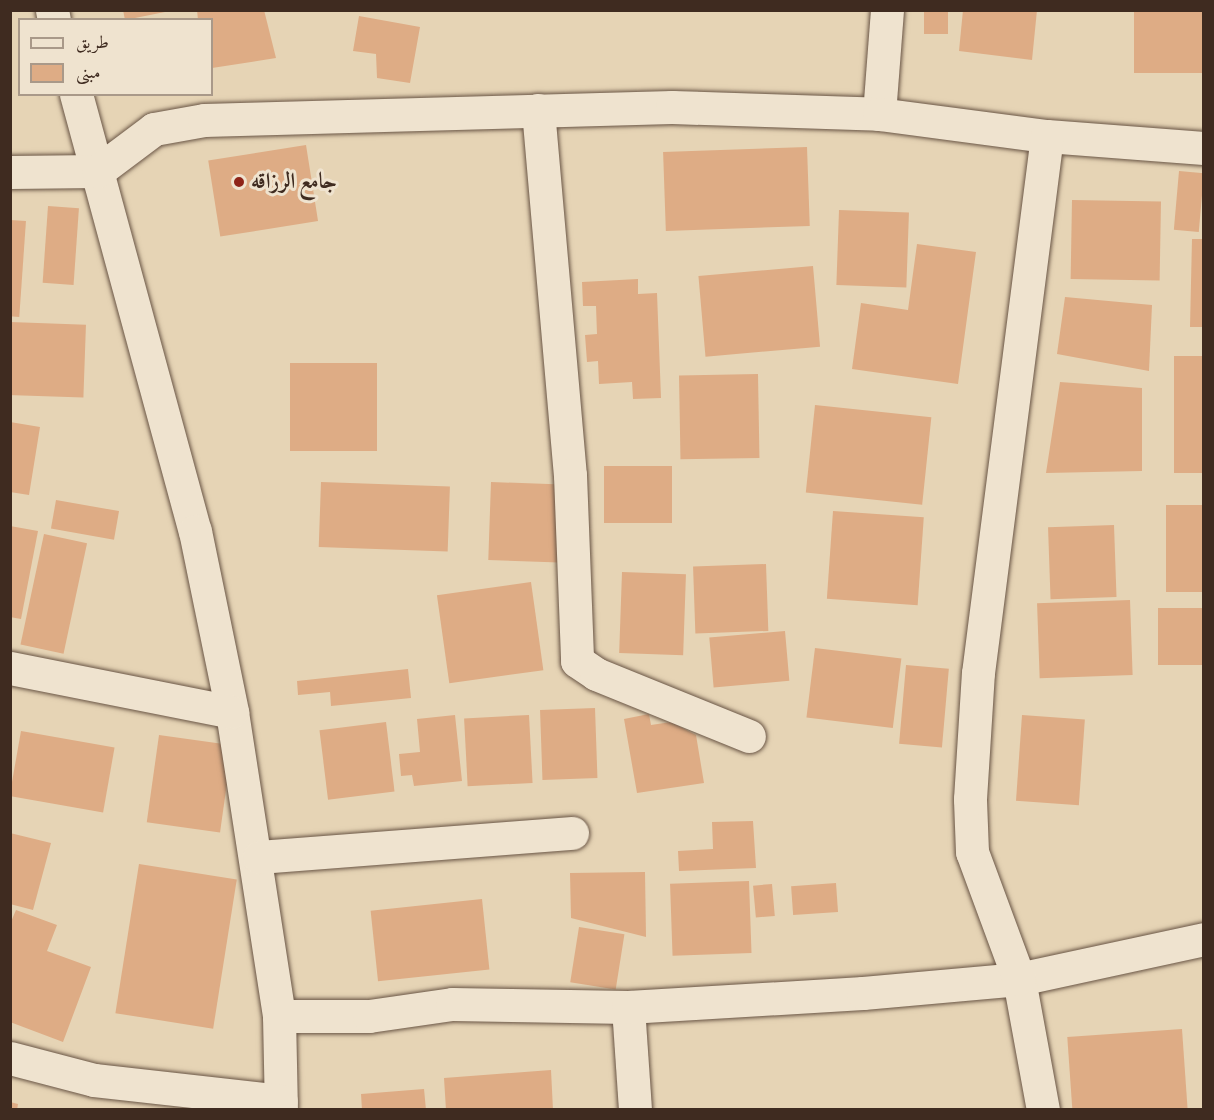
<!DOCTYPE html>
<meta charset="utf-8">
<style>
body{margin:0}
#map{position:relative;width:1214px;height:1120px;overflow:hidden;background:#e6d4b5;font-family:Alegreya,Amiri,serif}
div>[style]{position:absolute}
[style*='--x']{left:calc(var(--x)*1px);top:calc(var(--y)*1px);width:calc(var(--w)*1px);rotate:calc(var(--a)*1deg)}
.building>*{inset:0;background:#deac85;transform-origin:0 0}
.roads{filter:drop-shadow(0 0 2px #695545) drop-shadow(0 0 2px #695545)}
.street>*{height:33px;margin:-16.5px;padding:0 16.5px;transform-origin:16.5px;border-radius:16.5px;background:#efe3cf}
.dots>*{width:16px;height:16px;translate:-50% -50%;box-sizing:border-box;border:3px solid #efe3cf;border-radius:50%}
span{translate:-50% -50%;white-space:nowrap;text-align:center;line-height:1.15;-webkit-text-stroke:6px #efe3cf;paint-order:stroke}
.poi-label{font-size:22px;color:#3f2b20;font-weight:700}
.left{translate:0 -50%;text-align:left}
.frame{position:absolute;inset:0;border:12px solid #3f2b20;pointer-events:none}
.legend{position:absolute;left:18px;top:18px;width:195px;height:78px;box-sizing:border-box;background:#efe3cf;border:2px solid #a99989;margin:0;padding:8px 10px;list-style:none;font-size:18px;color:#3f2b20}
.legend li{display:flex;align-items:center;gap:12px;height:30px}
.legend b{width:30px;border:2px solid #a99989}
</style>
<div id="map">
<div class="building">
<div style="clip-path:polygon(123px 10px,170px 10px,170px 11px,125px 20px)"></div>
<div style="clip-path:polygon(197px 10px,264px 10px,276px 58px,212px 68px,212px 20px,198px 20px)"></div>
<div style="left:924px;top:10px;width:24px;height:24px"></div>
<div style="clip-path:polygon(963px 10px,1037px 10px,1032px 60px,959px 51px)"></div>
<div style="left:1134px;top:10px;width:69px;height:63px"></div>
<div style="clip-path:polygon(359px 16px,420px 27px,410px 83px,377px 78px,376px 54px,353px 51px)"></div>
<div style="left:306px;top:145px;width:77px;height:99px;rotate:81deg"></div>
<div style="left:807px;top:147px;width:79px;height:144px;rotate:88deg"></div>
<div style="left:1179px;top:171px;width:25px;height:59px;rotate:5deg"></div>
<div style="left:1072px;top:200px;width:89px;height:79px;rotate:1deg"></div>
<div style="left:48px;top:206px;width:31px;height:77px;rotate:4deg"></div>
<div style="left:839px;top:210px;width:70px;height:75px;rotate:2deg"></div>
<div style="left:10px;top:220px;width:16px;height:96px;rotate:4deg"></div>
<div style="clip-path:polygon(1192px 239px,1204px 239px,1204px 327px,1190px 327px)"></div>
<div style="clip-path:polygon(917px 244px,976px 252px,958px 384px,852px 369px,861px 303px,908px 310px)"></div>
<div style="left:813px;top:266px;width:81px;height:115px;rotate:85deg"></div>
<div style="clip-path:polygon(638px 279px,638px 294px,657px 293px,661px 398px,633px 399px,632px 382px,599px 384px,598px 361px,587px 362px,585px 335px,597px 334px,596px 306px,583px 306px,582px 282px)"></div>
<div style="clip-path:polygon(1065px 297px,1152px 305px,1149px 371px,1057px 354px)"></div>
<div style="left:10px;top:322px;width:76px;height:73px;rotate:2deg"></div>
<div style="left:1174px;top:356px;width:30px;height:117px"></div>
<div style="left:377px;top:363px;width:88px;height:87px;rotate:90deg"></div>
<div style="left:758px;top:374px;width:84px;height:79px;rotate:89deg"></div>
<div style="clip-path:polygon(1060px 382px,1142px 388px,1142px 471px,1046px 473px)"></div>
<div style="left:815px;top:405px;width:117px;height:88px;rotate:6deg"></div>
<div style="clip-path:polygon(10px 422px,40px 427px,29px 495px,10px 492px)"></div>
<div style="left:604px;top:466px;width:68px;height:57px"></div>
<div style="left:321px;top:482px;width:129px;height:65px;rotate:2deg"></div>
<div style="left:491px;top:482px;width:71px;height:78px;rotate:2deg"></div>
<div style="left:56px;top:500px;width:64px;height:29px;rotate:10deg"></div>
<div style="left:1204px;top:505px;width:87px;height:38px;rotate:90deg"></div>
<div style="left:833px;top:511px;width:91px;height:88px;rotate:4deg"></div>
<div style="left:1114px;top:525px;width:72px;height:66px;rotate:88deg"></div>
<div style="clip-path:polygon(10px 526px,38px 531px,21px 619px,10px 617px)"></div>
<div style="left:44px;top:534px;width:44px;height:113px;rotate:12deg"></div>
<div style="left:766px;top:564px;width:67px;height:73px;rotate:88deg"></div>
<div style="left:622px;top:572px;width:64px;height:81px;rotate:2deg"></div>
<div style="left:531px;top:582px;width:89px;height:95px;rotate:82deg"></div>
<div style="left:1130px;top:600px;width:75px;height:93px;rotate:88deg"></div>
<div style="left:1204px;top:608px;width:57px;height:46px;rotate:90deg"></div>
<div style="left:785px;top:631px;width:50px;height:76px;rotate:85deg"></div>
<div style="left:815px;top:648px;width:87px;height:70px;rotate:7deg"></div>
<div style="left:906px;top:665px;width:43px;height:79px;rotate:5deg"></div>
<div style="clip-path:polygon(408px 669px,411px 698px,331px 706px,330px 692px,298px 695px,297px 681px)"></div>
<div style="left:595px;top:708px;width:70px;height:55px;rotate:88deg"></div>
<div style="clip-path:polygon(649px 714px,651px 725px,671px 722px,696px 735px,704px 783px,637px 793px,624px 719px)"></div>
<div style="clip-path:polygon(455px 715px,462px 781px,414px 786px,412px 775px,401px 776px,399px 754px,420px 752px,417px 719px)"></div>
<div style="left:529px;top:715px;width:68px;height:65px;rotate:87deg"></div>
<div style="left:1022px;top:715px;width:63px;height:86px;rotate:4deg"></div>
<div style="left:386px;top:722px;width:70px;height:67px;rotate:83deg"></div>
<div style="left:21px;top:731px;width:95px;height:66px;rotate:10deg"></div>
<div style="left:159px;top:735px;width:74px;height:88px;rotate:8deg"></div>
<div style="clip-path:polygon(753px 821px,756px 868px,679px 871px,678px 851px,713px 849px,712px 822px)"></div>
<div style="clip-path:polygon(10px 833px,51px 843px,33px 910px,10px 904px)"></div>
<div style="left:139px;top:864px;width:99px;height:151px;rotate:9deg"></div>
<div style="clip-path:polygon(645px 872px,646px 937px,571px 918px,570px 873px)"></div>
<div style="left:749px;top:881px;width:72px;height:79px;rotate:88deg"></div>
<div style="left:836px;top:883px;width:29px;height:45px;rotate:86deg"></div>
<div style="left:772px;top:884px;width:32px;height:19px;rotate:85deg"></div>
<div style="left:482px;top:899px;width:71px;height:112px;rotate:84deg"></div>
<div style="clip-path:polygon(16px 910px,57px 925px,47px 951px,91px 967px,63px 1042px,10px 1022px,10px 924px)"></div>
<div style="left:579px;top:927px;width:46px;height:56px;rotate:9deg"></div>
<div style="left:1182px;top:1029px;width:81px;height:115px;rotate:86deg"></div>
<div style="clip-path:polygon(551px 1070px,553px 1110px,446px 1110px,444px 1078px)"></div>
<div style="clip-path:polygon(424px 1089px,426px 1110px,362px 1110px,361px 1094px)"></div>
<div style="clip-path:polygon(10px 1102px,18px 1104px,17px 1110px,10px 1110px)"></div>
</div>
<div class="roads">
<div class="street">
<div style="--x:52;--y:10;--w:10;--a:79"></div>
<div style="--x:76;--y:94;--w:453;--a:74.8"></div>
<div style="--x:195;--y:531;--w:185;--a:78.4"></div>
<div style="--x:232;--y:712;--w:308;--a:81.2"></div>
<div style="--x:279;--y:1016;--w:94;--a:88.8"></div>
<div style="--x:538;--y:110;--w:366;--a:85"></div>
<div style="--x:570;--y:475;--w:186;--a:87.8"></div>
<div style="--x:577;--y:661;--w:23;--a:34"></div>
<div style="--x:596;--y:674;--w:165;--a:22.1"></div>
<div style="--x:879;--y:114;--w:104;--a:-85.6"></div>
<div style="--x:10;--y:172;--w:88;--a:-0.7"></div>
<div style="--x:98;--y:171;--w:70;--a:-36.9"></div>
<div style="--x:154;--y:129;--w:51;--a:-10.2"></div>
<div style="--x:204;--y:120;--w:468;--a:-1.6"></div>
<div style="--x:672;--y:107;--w:207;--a:1.9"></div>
<div style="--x:879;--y:114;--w:169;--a:7.5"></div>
<div style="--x:1047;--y:136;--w:157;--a:4.4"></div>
<div style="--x:10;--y:668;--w:226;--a:11.2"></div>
<div style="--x:259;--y:857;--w:314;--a:-4.4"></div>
<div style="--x:628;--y:1007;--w:103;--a:86.1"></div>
<div style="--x:279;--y:1016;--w:90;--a:0"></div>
<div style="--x:369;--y:1016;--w:84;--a:-8.2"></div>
<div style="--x:452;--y:1004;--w:176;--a:1"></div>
<div style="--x:628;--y:1007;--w:235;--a:-3.4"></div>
<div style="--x:863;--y:993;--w:157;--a:-5.1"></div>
<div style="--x:1019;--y:979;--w:189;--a:-12.2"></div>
<div style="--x:10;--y:1058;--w:87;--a:14.7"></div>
<div style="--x:94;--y:1080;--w:188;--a:6.4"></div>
<div style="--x:1043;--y:1110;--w:133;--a:-100.4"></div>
<div style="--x:1019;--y:979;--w:135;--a:-110.3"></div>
<div style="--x:972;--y:852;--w:53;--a:-92.2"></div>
<div style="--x:970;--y:799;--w:126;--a:-86.4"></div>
<div style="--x:978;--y:673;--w:541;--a:-82.68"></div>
</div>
</div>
<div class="dots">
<div style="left:239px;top:182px;background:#8f2418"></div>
</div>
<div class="poi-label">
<span class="left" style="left:251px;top:182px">جامع الرزاقه</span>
</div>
<div class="frame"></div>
<ul class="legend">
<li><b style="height:8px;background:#efe3cf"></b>طريق</li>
<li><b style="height:16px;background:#deac85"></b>مبنى</li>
</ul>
</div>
